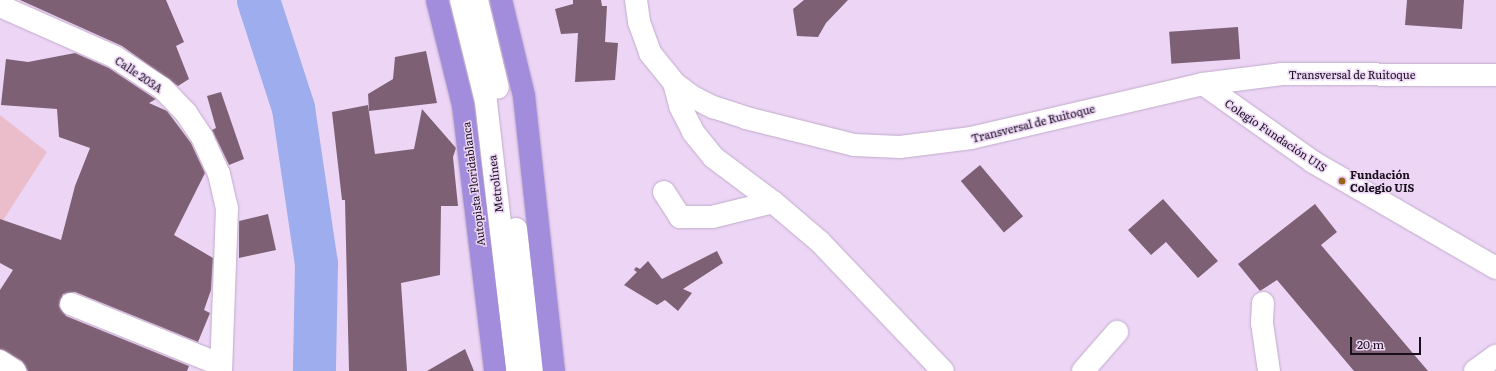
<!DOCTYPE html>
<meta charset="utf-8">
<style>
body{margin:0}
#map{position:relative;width:1496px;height:371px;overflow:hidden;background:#ecd5f5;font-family:Literata,serif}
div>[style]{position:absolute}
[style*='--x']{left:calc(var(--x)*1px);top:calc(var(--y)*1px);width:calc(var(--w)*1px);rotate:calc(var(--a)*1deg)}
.green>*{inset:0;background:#ebbcc9}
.river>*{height:43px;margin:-21.5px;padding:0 21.5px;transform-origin:21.5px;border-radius:21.5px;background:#9daded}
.building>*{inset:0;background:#7e6075;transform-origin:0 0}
.roads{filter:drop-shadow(0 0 1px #c1abca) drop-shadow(0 0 1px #c1abca)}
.minor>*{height:22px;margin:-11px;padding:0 11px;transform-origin:11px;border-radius:11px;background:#fff}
.highway>*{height:22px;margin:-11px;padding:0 11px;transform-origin:11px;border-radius:11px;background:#a18ddc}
.dots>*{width:11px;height:11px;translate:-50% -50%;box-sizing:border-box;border:2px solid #ecd5f5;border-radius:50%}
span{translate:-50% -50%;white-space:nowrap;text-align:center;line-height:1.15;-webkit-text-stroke:3px #ecd5f5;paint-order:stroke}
.street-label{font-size:11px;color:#170f1a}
.poi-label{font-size:11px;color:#170f1a;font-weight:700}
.left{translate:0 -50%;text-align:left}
.scale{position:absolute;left:1350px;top:337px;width:71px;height:18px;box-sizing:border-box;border:2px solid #170f1a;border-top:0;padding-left:5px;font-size:12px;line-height:14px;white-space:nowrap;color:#170f1a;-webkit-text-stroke:3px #ecd5f5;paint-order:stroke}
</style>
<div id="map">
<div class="green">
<div style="clip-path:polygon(0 115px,47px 152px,0 225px)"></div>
</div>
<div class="river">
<div style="--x:258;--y:0;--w:114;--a:72"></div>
<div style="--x:293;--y:108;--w:157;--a:81.6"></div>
<div style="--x:316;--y:263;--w:108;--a:91.1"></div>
</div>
<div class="building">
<div style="clip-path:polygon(20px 0,166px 0,184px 42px,176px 46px,189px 79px,178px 86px,122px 46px)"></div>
<div style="clip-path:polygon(573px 0,601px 0,602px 6px,607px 6px,605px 42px,618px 43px,615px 80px,575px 82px,578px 33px,561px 34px,555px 9px,573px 4px)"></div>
<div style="clip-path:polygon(804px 0,848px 0,826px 23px,818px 37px,797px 36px,793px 9px)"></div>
<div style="clip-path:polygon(1407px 0,1464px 0,1462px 29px,1405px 25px)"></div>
<div style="left:1238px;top:27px;width:32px;height:69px;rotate:86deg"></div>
<div style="clip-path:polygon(426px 51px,437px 103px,369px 111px,368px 94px,393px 79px,395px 57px)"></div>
<div style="clip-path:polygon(75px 53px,109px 68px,154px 98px,156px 99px,149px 103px,167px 111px,191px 143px,205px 173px,174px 235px,213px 258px,211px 290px,204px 310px,210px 313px,198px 342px,75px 292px,63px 294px,59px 306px,66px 316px,189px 366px,187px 371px,28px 371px,22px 361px,0 349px,0 290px,13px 270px,0 263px,0 219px,61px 240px,75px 186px,90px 148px,59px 137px,57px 109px,1px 105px,6px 59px,28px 62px)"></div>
<div style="clip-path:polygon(221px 92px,244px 159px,229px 165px,212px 130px,216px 128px,207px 96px)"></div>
<div style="clip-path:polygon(368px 105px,375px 154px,414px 149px,422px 109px,456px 148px,453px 157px,458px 206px,441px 206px,440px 275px,401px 283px,407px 371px,349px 371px,345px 200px,342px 200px,332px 112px)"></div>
<div style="left:980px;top:165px;width:67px;height:25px;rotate:50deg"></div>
<div style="clip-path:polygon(1163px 199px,1218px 261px,1198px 278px,1166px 242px,1151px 255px,1128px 230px)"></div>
<div style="clip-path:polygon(1315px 204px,1337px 232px,1321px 245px,1428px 371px,1354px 371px,1277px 280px,1260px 291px,1238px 264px)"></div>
<div style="clip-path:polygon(268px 214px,276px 250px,239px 258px,239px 221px)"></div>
<div style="clip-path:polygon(717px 251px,723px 263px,683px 289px,692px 293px,678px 311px,665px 300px,657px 305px,624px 285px,637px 272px,634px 270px,636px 267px,640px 269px,648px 261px,662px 279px)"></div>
<div style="clip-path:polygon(465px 349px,474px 371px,427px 371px)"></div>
</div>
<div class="roads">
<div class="minor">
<div style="--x:461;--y:0;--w:105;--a:76.2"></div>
<div style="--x:486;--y:102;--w:271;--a:83.4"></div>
<div style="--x:477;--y:0;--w:90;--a:76.6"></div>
<div style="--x:636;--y:0;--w:22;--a:82"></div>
<div style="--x:639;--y:22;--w:33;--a:70"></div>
<div style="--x:650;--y:53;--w:38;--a:51"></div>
<div style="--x:674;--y:83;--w:21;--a:37"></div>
<div style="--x:691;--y:96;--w:25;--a:27"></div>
<div style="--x:713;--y:107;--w:35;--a:18"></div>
<div style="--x:746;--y:118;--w:111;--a:14"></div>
<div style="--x:854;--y:145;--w:46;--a:2.5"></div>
<div style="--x:900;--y:147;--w:72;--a:-7.2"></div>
<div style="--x:971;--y:138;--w:238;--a:-13.1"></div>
<div style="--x:1203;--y:84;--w:80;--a:-7.2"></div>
<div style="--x:1282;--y:74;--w:214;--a:0.3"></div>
<div style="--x:0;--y:6;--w:126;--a:23.9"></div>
<div style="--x:115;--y:57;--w:56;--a:33.4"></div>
<div style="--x:162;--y:88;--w:35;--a:46"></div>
<div style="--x:186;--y:113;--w:29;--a:56"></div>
<div style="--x:202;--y:137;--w:41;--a:65.3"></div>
<div style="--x:219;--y:174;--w:35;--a:77"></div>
<div style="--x:227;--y:208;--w:163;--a:92.1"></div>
<div style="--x:674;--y:83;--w:24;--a:75"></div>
<div style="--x:680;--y:106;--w:29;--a:63"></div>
<div style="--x:693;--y:132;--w:32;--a:51"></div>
<div style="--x:713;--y:157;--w:75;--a:36.9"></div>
<div style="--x:773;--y:202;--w:62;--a:40.4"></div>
<div style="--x:820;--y:242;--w:178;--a:46.4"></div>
<div style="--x:1203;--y:84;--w:135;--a:35.3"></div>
<div style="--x:1313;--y:162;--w:211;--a:30.1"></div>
<div style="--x:664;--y:192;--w:30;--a:57"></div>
<div style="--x:680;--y:217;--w:32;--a:0"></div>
<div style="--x:712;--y:217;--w:63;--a:-13.8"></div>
<div style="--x:516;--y:229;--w:143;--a:83.2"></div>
<div style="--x:1263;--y:303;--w:20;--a:93"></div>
<div style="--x:1262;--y:323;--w:49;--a:81.7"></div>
<div style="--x:71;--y:304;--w:162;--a:22.1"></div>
<div style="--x:0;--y:361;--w:18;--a:34"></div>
<div style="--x:1083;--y:371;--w:52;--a:-48.9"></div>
<div style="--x:1475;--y:371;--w:26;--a:-36"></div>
</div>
<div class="highway">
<div style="--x:437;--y:0;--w:108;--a:76.1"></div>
<div style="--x:463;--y:105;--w:268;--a:83.1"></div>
<div style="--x:501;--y:0;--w:99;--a:76.5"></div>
<div style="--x:524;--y:96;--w:277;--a:83.8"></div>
</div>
</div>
<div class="dots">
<div style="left:1342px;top:181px;background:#9b6220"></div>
</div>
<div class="street-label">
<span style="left:139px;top:74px;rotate:34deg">Calle 203A</span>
<span style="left:1352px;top:74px">Transversal de Ruitoque</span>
<span style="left:1033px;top:123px;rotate:-14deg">Transversal de Ruitoque</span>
<span style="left:1276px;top:135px;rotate:34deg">Colegio Fundación UIS</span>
<span style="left:473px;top:184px;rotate:-97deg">Autopista Floridablanca</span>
<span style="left:495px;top:184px;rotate:-97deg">Metrolínea</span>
</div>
<div class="poi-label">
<span class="left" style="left:1350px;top:181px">Fundación<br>Colegio UIS</span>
</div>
<div class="scale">20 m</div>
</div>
